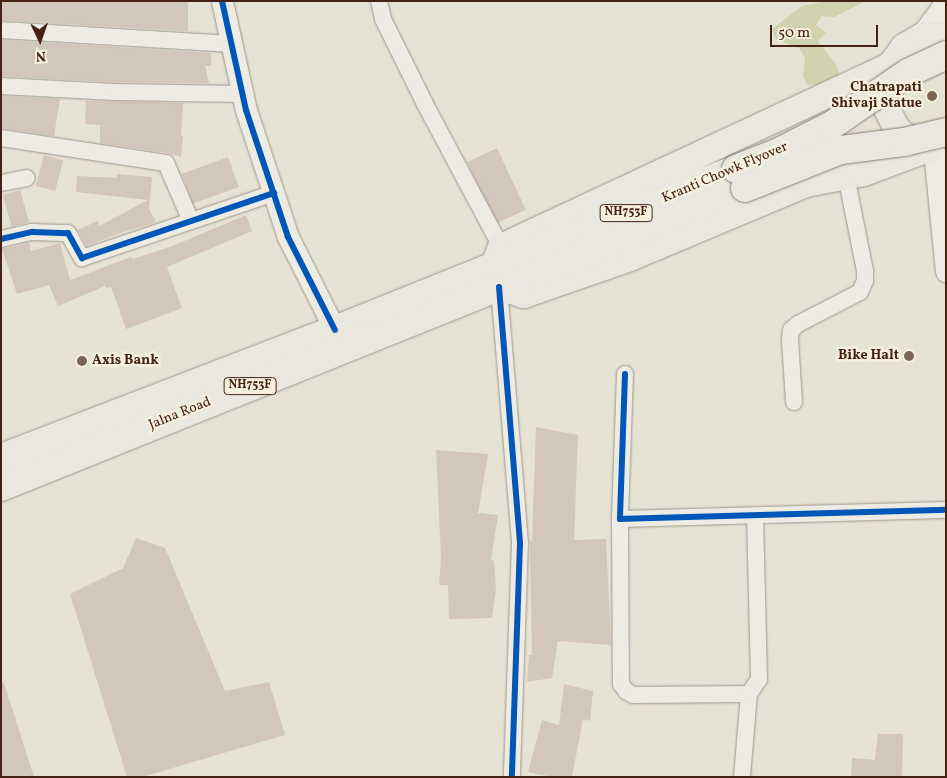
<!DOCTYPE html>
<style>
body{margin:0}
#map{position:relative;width:947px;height:778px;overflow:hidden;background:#e7e3d4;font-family:Vollkorn,serif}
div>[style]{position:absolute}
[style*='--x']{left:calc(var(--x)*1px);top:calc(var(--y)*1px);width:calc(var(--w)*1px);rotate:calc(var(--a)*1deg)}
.green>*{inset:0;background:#d2d2b0}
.building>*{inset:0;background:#d2c7ba;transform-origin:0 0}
.roads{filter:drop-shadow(0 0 1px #9d968c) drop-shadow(0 0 1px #9d968c)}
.minor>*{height:16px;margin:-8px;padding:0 8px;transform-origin:8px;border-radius:8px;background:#edebe2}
.tertiary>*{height:21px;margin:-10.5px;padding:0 10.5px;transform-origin:10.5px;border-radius:10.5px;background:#edebe2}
.secondary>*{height:24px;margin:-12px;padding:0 12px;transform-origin:12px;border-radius:12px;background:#edebe2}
.primary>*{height:26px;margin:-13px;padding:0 13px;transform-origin:13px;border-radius:13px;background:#eae7de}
.trunk>*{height:28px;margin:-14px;padding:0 14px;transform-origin:14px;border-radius:14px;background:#eae7de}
.bridges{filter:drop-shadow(0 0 1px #867d73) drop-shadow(0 0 1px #867d73)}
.trunk-bridge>*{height:28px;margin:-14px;padding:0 14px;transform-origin:14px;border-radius:14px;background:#eae7de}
.cycleway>*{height:6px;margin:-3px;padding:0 3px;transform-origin:3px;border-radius:3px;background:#0057b8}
.dots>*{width:14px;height:14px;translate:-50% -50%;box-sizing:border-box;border:2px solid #f5f0de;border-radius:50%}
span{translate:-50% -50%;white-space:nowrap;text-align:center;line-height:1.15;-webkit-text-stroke:5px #f5f0de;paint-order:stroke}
.shield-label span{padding:1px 4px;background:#f5f0de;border:1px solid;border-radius:4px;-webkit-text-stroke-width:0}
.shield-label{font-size:12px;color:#462214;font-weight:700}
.poi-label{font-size:14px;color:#462214;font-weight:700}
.right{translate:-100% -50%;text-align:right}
.left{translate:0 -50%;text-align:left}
.street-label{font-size:14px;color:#462214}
.frame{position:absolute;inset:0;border:2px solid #462214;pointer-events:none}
.north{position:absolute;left:15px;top:15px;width:50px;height:50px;-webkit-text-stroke:4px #f5f0de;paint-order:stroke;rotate:177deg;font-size:14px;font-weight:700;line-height:20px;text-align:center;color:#462214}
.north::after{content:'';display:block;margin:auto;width:18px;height:22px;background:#462214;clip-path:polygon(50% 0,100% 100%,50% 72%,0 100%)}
.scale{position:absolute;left:770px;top:25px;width:108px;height:22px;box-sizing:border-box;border:2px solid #462214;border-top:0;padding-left:6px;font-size:15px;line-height:18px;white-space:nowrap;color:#462214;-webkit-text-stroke:4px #f5f0de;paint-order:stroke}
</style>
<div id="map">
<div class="green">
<div style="clip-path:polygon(826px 1px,866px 1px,834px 17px,822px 16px,816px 25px,826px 33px,818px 41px,836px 64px,840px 76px,833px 84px,807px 85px,803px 76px,805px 58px,799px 48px,776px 40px,772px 29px,802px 6px)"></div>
</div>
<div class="building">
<div style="clip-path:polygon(1px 1px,188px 1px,188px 31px,1px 20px)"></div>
<div style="clip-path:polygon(1px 40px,211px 53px,211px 66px,205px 66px,209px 83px,114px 82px,1px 76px)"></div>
<div style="clip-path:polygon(1px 96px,60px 99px,54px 136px,1px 128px)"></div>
<div style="clip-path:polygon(86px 101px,183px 103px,181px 135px,183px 136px,181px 157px,168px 153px,100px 143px,100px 125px,85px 124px)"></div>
<div style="left:497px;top:148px;width:68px;height:33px;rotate:65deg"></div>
<div style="left:44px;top:155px;width:20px;height:32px;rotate:15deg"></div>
<div style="left:228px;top:157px;width:32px;height:49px;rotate:70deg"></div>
<div style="clip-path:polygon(117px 174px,152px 177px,149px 209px,156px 222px,114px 235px,87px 246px,78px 230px,97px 221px,99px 226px,148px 200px,76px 192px,77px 176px,117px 178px)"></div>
<div style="left:20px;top:190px;width:33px;height:18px;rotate:74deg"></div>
<div style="clip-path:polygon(246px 215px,252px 231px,167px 267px,182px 308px,126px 329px,111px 287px,106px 288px,105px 286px,58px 306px,49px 285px,17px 294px,2px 249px,29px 243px,31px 251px,60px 243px,70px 280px,131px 257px,132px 259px,170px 247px)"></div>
<div style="clip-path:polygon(536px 427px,578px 435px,574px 540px,606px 539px,611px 645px,558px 641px,552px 678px,527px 682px,529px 655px,532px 655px,530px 555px,530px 541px,532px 541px)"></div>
<div style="clip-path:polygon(436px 450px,488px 454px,478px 513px,498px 515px,491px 560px,494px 561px,496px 589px,492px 618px,449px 619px,448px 585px,439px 585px,441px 557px)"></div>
<div style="clip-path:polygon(136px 538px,165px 548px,225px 691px,269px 682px,285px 735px,142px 777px,127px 777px,70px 594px,123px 568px)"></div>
<div style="clip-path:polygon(1px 683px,4px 683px,34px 777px,1px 777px)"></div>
<div style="clip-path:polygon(564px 684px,593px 691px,590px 721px,583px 719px,572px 777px,553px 777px,528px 772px,542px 720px,559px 725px)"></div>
<div style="clip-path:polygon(878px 734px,903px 734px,902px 777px,851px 777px,852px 758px,875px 760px)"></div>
</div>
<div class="roads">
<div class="minor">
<div style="--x:379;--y:1;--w:18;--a:77"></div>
<div style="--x:383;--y:19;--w:95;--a:63.7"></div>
<div style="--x:425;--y:104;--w:162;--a:62"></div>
<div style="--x:1;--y:30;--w:231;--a:3.5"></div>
<div style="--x:1;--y:86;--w:113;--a:3"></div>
<div style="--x:114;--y:92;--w:128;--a:0.9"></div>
<div style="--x:1;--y:138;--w:167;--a:8.6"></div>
<div style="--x:166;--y:163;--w:63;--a:66.7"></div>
<div style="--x:1;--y:183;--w:26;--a:-11"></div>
<div style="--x:1;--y:239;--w:32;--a:-13"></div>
<div style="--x:32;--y:232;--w:36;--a:2"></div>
<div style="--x:68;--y:233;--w:29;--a:61"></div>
<div style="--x:82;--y:258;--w:203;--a:-18.7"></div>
<div style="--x:499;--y:287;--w:257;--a:85.3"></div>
<div style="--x:520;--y:543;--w:234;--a:92"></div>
<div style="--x:625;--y:374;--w:145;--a:92"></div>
<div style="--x:620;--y:519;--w:326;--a:-1.6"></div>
<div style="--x:794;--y:402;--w:62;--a:-93.7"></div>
<div style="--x:790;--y:340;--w:10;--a:-84"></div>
<div style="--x:791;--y:330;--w:9;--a:-41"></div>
<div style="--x:798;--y:324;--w:70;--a:-27.3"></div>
<div style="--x:860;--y:292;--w:12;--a:-66"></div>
<div style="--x:865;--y:281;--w:10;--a:-90"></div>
<div style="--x:865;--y:271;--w:97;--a:-101.3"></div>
<div style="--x:620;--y:519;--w:165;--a:89.7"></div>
<div style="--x:621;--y:684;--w:9;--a:54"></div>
<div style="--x:626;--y:691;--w:8;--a:30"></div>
<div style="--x:633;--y:695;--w:116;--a:-0.5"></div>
<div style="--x:742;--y:777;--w:83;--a:-85.2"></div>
<div style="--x:749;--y:694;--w:18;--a:-56"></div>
<div style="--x:759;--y:679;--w:164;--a:-91.4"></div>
</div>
<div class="tertiary">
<div style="--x:222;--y:1;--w:112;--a:77.6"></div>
<div style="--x:246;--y:110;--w:134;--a:71.7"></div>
<div style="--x:288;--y:237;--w:104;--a:63.2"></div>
<div style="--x:934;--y:151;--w:121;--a:84.3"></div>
</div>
<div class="secondary">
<div style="--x:924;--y:35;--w:31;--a:-53"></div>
<div style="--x:943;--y:10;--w:8;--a:-67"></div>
</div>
<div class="primary">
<div style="--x:928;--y:149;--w:15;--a:-157"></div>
<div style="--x:914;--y:143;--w:22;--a:-141"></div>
<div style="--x:897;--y:129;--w:22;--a:-117"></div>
<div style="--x:887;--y:109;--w:22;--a:-95"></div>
<div style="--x:885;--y:87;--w:22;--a:-77"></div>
<div style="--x:890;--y:66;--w:24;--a:-54"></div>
<div style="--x:904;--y:47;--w:23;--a:-31"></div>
<div style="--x:924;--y:35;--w:22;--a:0"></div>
<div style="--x:493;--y:267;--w:22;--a:-68"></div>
<div style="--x:501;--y:247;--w:429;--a:-25"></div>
<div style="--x:499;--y:287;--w:26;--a:18"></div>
<div style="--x:524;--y:295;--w:112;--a:-19.2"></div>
<div style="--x:630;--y:258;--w:191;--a:-22.8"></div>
<div style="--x:806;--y:184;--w:59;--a:-10.7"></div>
<div style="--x:864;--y:173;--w:68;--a:-20.6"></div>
</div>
<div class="trunk">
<div style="--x:1;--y:458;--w:358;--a:-21"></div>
<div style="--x:335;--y:330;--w:432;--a:-21.9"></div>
<div style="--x:1;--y:487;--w:802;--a:-21.89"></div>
</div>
</div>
<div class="bridges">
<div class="trunk-bridge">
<div style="--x:736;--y:169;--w:46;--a:-21.6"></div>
<div style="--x:779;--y:152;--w:59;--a:-27"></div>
<div style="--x:832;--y:125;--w:92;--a:-34.4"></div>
<div style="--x:908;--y:73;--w:42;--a:-25.3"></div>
<div style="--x:745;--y:188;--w:103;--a:-21.6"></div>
<div style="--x:841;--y:150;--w:64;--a:-7.2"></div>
<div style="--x:904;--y:142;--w:43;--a:-13.4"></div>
</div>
</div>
<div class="cycleway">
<div style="--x:222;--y:1;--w:112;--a:77.6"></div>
<div style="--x:246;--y:110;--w:134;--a:71.7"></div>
<div style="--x:288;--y:237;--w:104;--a:63.2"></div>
<div style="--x:1;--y:239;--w:32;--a:-13"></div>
<div style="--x:32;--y:232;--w:36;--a:2"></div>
<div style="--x:68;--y:233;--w:29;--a:61"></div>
<div style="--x:82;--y:258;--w:203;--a:-18.7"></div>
<div style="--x:499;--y:287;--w:257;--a:85.3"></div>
<div style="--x:520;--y:543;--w:234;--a:92"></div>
<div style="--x:625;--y:374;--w:145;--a:92"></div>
<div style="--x:620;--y:519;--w:326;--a:-1.6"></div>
</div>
<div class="dots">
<div style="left:932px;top:96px;background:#7e6657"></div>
<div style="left:909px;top:356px;background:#7e6657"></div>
<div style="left:82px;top:361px;background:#7e6657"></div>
</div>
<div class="shield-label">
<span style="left:626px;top:213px">NH753F</span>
<span style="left:250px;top:386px">NH753F</span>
</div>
<div class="poi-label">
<span class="right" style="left:922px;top:96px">Chatrapati<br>Shivaji Statue</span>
<span class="right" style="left:899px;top:356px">Bike Halt</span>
<span class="left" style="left:92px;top:361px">Axis Bank</span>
</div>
<div class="street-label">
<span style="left:725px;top:173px;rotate:-23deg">Kranti Chowk Flyover</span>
<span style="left:180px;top:414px;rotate:-22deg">Jalna Road</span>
</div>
<div class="frame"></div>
<div class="north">N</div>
<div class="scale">50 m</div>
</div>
